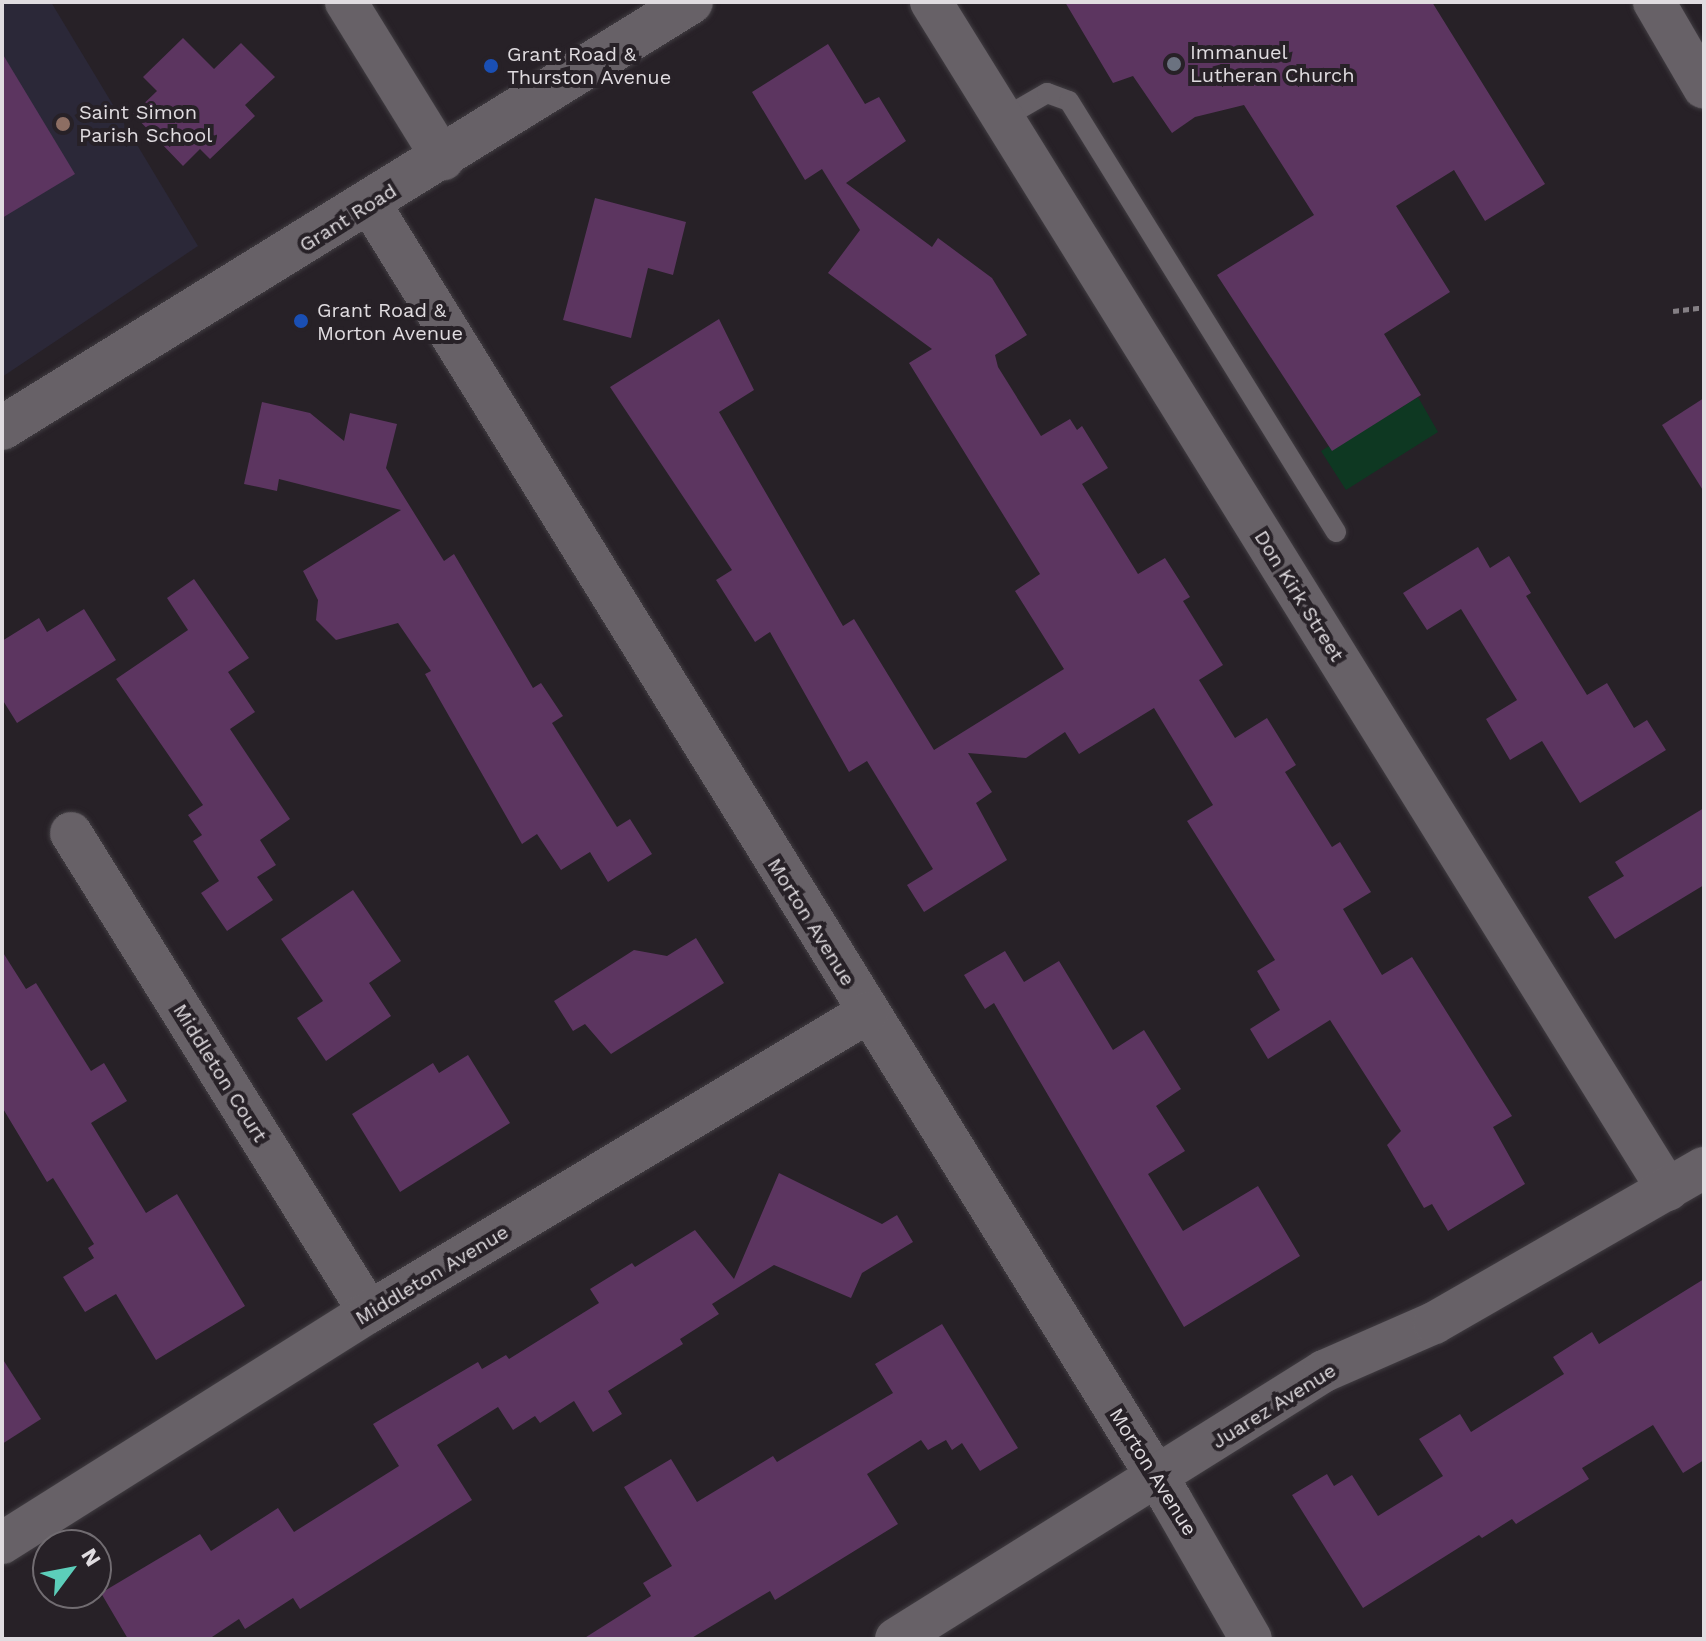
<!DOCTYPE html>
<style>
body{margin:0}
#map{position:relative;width:1706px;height:1641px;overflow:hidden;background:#272127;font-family:"Work Sans",sans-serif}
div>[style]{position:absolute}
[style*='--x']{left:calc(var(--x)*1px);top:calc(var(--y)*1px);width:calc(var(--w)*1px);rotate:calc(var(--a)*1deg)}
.education>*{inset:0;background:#2b2838}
.green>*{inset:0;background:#0e3822}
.building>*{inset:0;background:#5c3560}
.path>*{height:5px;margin-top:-2.5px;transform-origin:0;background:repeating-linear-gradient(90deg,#847f84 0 6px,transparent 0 10px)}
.roads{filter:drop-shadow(0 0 2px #413d42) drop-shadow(0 0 2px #413d42)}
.lane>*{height:20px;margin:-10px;padding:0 10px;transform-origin:10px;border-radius:10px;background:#676167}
.street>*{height:42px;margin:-21px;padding:0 21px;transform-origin:21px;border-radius:21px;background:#676167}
.secondary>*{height:44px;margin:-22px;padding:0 22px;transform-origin:22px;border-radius:22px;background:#676167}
.dots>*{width:22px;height:22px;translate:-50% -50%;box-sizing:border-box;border:4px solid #272127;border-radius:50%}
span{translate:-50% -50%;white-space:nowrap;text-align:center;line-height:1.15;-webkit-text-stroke:8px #272127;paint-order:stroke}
.poi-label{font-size:20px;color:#e0dce0}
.left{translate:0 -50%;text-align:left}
.street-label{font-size:20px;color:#e0dce0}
.frame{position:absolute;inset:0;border:4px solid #e0dce0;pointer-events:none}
.north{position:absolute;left:32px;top:1529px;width:80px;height:80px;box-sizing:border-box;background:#272127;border:2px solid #716c71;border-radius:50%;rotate:58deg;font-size:22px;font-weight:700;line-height:32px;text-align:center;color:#e0dce0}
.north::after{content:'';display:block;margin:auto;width:28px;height:36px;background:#5cceba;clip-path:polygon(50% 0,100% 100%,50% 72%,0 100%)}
</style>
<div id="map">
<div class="education">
<div style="clip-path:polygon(2px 2px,51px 2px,198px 246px,2px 377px)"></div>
</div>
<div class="green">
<div style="clip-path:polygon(1418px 397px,1438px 432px,1346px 490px,1321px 451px,1329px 446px,1332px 450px)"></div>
</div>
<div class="building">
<div style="clip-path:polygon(1065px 2px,1432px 2px,1545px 184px,1485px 221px,1454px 170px,1396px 206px,1450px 292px,1384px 334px,1421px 395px,1332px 451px,1217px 275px,1314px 215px,1244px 105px,1195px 117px,1172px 133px,1133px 76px,1113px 83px)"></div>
<div style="clip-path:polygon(183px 38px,214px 69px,241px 43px,275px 77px,245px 105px,255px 116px,210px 159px,200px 149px,183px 166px,133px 114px,157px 91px,143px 77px)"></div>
<div style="clip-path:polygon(828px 44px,865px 104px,879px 97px,906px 141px,846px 183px,932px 247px,938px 238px,992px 278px,1027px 335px,995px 355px,998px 367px,1041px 436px,1070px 419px,1077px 430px,1082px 426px,1108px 468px,1082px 484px,1138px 574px,1165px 558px,1190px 597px,1183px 601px,1223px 665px,1199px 680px,1235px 738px,1267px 718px,1296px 765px,1285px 772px,1332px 847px,1340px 842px,1371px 892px,1343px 909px,1382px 975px,1412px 957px,1512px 1116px,1493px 1127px,1525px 1184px,1448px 1231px,1432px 1204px,1424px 1208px,1387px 1145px,1401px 1131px,1330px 1020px,1268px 1059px,1250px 1029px,1280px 1010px,1257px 971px,1275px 960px,1187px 821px,1213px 805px,1154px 708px,1079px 754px,1065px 732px,1026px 758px,968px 753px,992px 792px,976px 803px,1007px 860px,924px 912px,907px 885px,933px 869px,867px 761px,849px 772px,770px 632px,755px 642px,716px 580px,732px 570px,610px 387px,719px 319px,754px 390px,719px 412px,843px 626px,854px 619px,934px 750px,1064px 669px,1015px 591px,1040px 574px,909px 363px,932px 349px,828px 273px,860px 230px,822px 169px,805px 180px,752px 92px)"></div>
<div style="clip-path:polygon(2px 53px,75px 174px,2px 218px)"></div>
<div style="clip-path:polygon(595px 198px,686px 222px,673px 275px,648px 268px,631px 338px,563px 320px)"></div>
<div style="clip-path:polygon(1704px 398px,1704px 492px,1662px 425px)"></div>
<div style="clip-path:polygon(262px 402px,310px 413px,344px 441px,350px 413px,397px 424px,386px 468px,444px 561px,454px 554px,533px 688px,541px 683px,563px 716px,552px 723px,617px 827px,630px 819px,652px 854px,608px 882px,590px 852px,561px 870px,537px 834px,522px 844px,425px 674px,431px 671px,398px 623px,336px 640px,316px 620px,318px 600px,303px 571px,401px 510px,279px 479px,277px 491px,244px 484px)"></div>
<div style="clip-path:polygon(1478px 547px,1490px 568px,1509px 556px,1531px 593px,1526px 596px,1587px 695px,1607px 683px,1634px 728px,1647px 720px,1666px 750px,1580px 803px,1542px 741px,1510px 760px,1486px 719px,1517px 700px,1461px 609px,1427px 630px,1403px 593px)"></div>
<div style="clip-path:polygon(194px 579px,249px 658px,228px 672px,255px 712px,230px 729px,290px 819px,260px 840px,276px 865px,257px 877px,273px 900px,227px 931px,201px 893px,219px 881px,193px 841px,202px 835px,188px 815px,203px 805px,116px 679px,188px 630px,167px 598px)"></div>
<div style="clip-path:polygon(84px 609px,116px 660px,17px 723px,2px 699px,2px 641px,39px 618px,47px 632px)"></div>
<div style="clip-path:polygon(1704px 808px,1704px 885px,1615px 939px,1588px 897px,1624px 876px,1615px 862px)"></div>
<div style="clip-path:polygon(353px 890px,401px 961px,369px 983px,391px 1016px,326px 1061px,297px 1018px,323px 1001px,281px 939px)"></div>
<div style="clip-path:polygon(696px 938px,724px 983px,611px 1054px,585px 1024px,573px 1031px,554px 1001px,634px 950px,667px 956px)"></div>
<div style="clip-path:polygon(2px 951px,26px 989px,36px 983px,91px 1071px,104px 1063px,127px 1101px,91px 1123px,146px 1213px,177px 1194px,245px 1306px,156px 1360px,116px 1294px,85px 1312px,63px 1277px,94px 1258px,88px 1248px,94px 1244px,53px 1178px,47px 1182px,2px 1107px)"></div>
<div style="clip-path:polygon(1005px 951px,1024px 982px,1059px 961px,1113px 1050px,1144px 1030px,1181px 1089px,1156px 1106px,1185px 1151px,1148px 1174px,1183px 1231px,1258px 1186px,1300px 1256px,1184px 1327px,994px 1003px,985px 1009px,964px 975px)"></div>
<div style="clip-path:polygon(468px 1055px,510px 1123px,400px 1192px,352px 1114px,433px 1063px,439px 1073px)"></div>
<div style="clip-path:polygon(779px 1173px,882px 1224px,897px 1215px,913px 1242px,862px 1273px,851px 1298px,774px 1265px,712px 1304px,719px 1314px,680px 1339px,683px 1344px,608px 1391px,622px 1414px,593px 1432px,574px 1401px,540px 1423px,535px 1416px,513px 1430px,498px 1407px,437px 1445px,472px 1500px,300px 1609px,293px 1598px,245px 1629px,239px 1619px,209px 1639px,128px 1639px,101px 1593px,200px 1534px,211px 1551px,278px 1508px,294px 1532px,399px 1466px,373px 1424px,478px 1362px,482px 1369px,506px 1355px,509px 1359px,599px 1303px,590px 1289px,632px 1263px,635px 1267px,695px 1230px,734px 1279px)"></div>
<div style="clip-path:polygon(1704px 1279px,1704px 1460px,1683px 1473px,1653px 1425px,1582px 1468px,1589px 1479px,1516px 1524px,1512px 1519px,1482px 1538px,1479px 1535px,1363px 1608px,1292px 1495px,1327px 1474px,1334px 1486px,1352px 1475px,1378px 1516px,1443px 1476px,1419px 1439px,1460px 1414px,1471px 1432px,1564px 1374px,1553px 1357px,1592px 1332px,1599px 1344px)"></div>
<div style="clip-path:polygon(942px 1324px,1018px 1448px,980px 1471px,962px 1443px,952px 1450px,946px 1440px,928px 1450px,921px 1440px,867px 1474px,898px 1524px,775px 1600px,770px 1591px,690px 1639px,583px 1639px,651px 1596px,643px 1583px,672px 1566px,624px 1487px,671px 1459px,697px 1502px,773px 1456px,777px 1462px,893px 1393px,875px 1364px)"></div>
<div style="clip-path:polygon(2px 1358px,41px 1419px,2px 1444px)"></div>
</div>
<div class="path">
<div style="--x:1673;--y:311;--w:31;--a:-7"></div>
</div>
<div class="roads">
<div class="lane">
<div style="--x:1002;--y:119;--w:52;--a:-30"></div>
<div style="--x:1047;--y:93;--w:23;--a:20"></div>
<div style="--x:1069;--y:101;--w:507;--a:58.22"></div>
</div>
<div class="street">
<div style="--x:346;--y:2;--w:185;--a:58.3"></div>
<div style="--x:931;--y:2;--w:1398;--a:58.19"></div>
<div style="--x:1654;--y:2;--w:99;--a:59.8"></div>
<div style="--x:370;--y:204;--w:1524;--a:58.28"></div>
<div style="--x:1171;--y:1500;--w:160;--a:60.1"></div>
<div style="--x:71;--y:833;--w:564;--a:58.11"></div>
<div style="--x:2;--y:1543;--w:434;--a:-32.2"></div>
<div style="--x:369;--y:1312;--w:581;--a:-30.98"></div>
<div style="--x:896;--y:1639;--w:505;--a:-32.05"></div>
<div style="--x:1324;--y:1371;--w:120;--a:-23.6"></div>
<div style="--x:1434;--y:1323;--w:311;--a:-29.9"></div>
</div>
<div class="secondary">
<div style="--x:2;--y:428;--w:810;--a:-31.73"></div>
</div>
</div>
<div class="dots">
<div style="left:1174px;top:64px;background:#6b7280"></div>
<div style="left:491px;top:66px;background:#1a4fb4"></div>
<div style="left:63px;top:124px;background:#8d6e63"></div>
<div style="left:301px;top:321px;background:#1a4fb4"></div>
</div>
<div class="poi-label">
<span class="left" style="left:1190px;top:64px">Immanuel<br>Lutheran Church</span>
<span class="left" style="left:507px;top:66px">Grant Road &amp;<br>Thurston Avenue</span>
<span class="left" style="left:79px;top:124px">Saint Simon<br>Parish School</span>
<span class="left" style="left:317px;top:322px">Grant Road &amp;<br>Morton Avenue</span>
</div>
<div class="street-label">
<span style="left:348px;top:218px;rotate:-32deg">Grant Road</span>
<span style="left:1299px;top:596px;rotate:58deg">Don Kirk Street</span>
<span style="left:811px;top:922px;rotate:58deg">Morton Avenue</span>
<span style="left:220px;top:1073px;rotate:58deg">Middleton Court</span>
<span style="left:432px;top:1275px;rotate:-31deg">Middleton Avenue</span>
<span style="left:1274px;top:1406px;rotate:-32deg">Juarez Avenue</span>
<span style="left:1153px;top:1472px;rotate:58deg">Morton Avenue</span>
</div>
<div class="frame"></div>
<div class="north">N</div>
</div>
